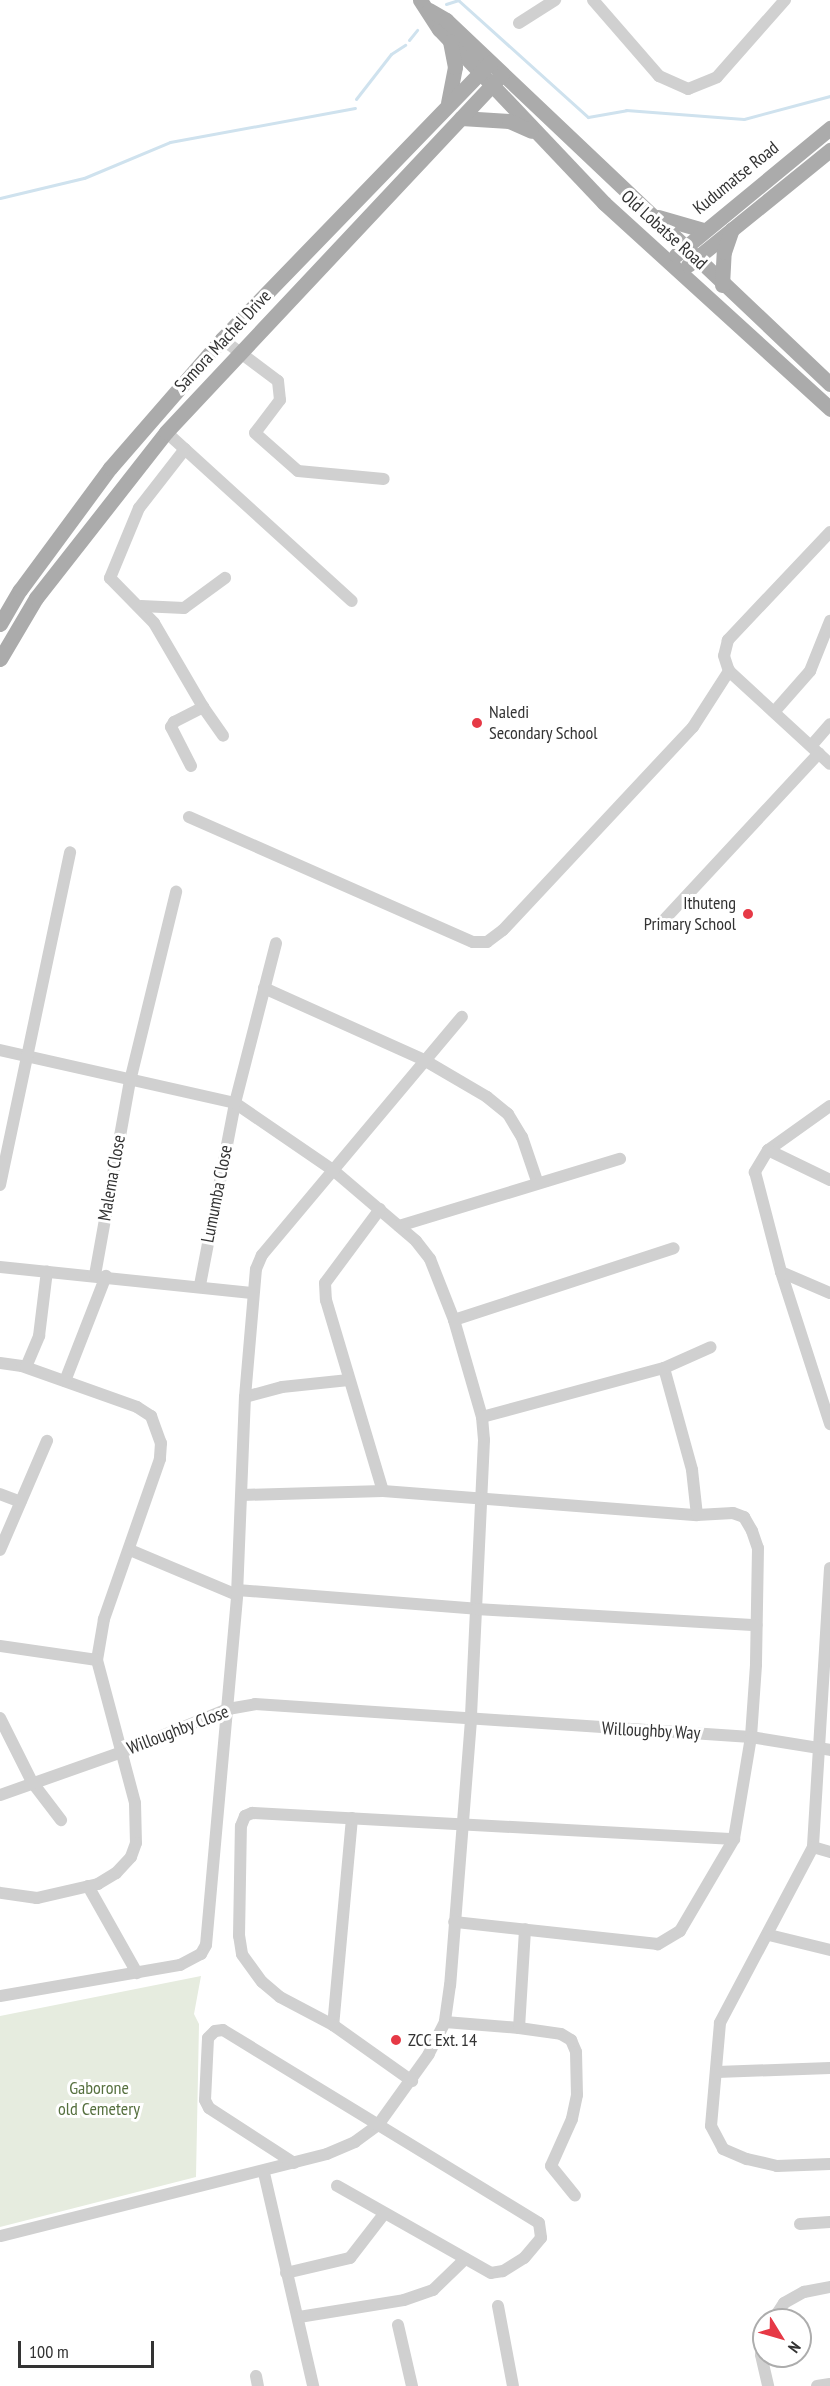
<!DOCTYPE html>
<style>
body{margin:0}
#map{position:relative;width:830px;height:2386px;overflow:hidden;background:#fff;font-family:"PT Sans Narrow",sans-serif}
div>[style]{position:absolute}
[style*='--x']{left:calc(var(--x)*1px);top:calc(var(--y)*1px);width:calc(var(--w)*1px);rotate:calc(var(--a)*1deg)}
.green>*{inset:0;background:#e6ecdf}
.stream>*{height:3px;margin:-1.5px;padding:0 1.5px;transform-origin:1.5px;border-radius:1.5px;background:#cfe2ee}
.minor>*{height:12px;margin:-6px;padding:0 6px;transform-origin:6px;border-radius:6px;background:#d0d0d0}
.major>*{height:15px;margin:-7.5px;padding:0 7.5px;transform-origin:7.5px;border-radius:7.5px;background:#ababab}
.dots>*{width:16px;height:16px;translate:-50% -50%;box-sizing:border-box;border:3px solid #fff;border-radius:50%}
span{translate:-50% -50%;white-space:nowrap;text-align:center;line-height:1.15;-webkit-text-stroke:6px #fff;paint-order:stroke}
.street-label{font-size:18px;color:#333}
.poi-label{font-size:18px;color:#333}
.left{translate:0 -50%;text-align:left}
.right{translate:-100% -50%;text-align:right}
.park-label{font-size:18px;color:#56703f}
.north{position:absolute;left:752px;top:2308px;width:60px;height:60px;box-sizing:border-box;background:#fff;border:2px solid #adadad;border-radius:50%;rotate:127deg;font-size:16px;font-weight:700;line-height:24px;text-align:center;color:#333}
.north::after{content:'';display:block;margin:auto;width:21px;height:27px;background:#e63946;clip-path:polygon(50% 0,100% 100%,50% 72%,0 100%)}
.scale{position:absolute;left:18px;top:2341px;width:136px;height:27px;box-sizing:border-box;border:3px solid #333;border-top:0;padding-left:8px;font-size:18px;line-height:21px;white-space:nowrap;color:#333;-webkit-text-stroke:4px #fff;paint-order:stroke}
</style>
<div id="map">
<div class="green">
<div style="clip-path:polygon(201px 1976px,194px 2014px,199px 2024px,196px 2177px,0 2227px,0 2016px)"></div>
</div>
<div class="stream">
<div style="--x:446;--y:4;--w:13;--a:-18"></div>
<div style="--x:458;--y:0;--w:175;--a:42"></div>
<div style="--x:588;--y:117;--w:39;--a:-10"></div>
<div style="--x:626;--y:110;--w:118;--a:4.4"></div>
<div style="--x:744;--y:119;--w:89;--a:-15"></div>
<div style="--x:409;--y:40;--w:13;--a:-51"></div>
<div style="--x:356;--y:99;--w:57;--a:-52.1"></div>
<div style="--x:391;--y:54;--w:17;--a:-33"></div>
<div style="--x:0;--y:198;--w:86;--a:-13.4"></div>
<div style="--x:84;--y:178;--w:93;--a:-22.7"></div>
<div style="--x:170;--y:142;--w:188;--a:-10.4"></div>
</div>
<div class="minor">
<div style="--x:593;--y:0;--w:101;--a:49"></div>
<div style="--x:659;--y:76;--w:32;--a:24"></div>
<div style="--x:688;--y:89;--w:31;--a:-22"></div>
<div style="--x:717;--y:77;--w:103;--a:-48.6"></div>
<div style="--x:519;--y:23;--w:43;--a:-32.6"></div>
<div style="--x:222;--y:339;--w:70;--a:36.9"></div>
<div style="--x:278;--y:381;--w:19;--a:84"></div>
<div style="--x:280;--y:400;--w:41;--a:127.1"></div>
<div style="--x:255;--y:433;--w:57;--a:41.5"></div>
<div style="--x:298;--y:471;--w:86;--a:5.3"></div>
<div style="--x:166;--y:432;--w:251;--a:42.3"></div>
<div style="--x:185;--y:449;--w:75;--a:127.9"></div>
<div style="--x:139;--y:508;--w:76;--a:112.5"></div>
<div style="--x:110;--y:578;--w:63;--a:45.6"></div>
<div style="--x:154;--y:623;--w:97;--a:59.7"></div>
<div style="--x:830;--y:532;--w:149;--a:133.4"></div>
<div style="--x:728;--y:640;--w:16;--a:104"></div>
<div style="--x:724;--y:656;--w:16;--a:72"></div>
<div style="--x:729;--y:671;--w:137;--a:42.6"></div>
<div style="--x:141;--y:606;--w:43;--a:2.7"></div>
<div style="--x:184;--y:608;--w:51;--a:-36.2"></div>
<div style="--x:774;--y:712;--w:55;--a:-48.7"></div>
<div style="--x:810;--y:671;--w:54;--a:-68.2"></div>
<div style="--x:811;--y:746;--w:29;--a:-49"></div>
<div style="--x:191;--y:766;--w:44;--a:-117.1"></div>
<div style="--x:171;--y:727;--w:6;--a:-59"></div>
<div style="--x:174;--y:722;--w:33;--a:-27"></div>
<div style="--x:203;--y:707;--w:35;--a:55"></div>
<div style="--x:189;--y:817;--w:310;--a:23.8"></div>
<div style="--x:473;--y:942;--w:14;--a:0"></div>
<div style="--x:487;--y:942;--w:20;--a:-37"></div>
<div style="--x:503;--y:930;--w:278;--a:-46.9"></div>
<div style="--x:693;--y:727;--w:67;--a:-57.3"></div>
<div style="--x:663;--y:921;--w:229;--a:-47.1"></div>
<div style="--x:264;--y:988;--w:175;--a:24.2"></div>
<div style="--x:424;--y:1060;--w:73;--a:30.4"></div>
<div style="--x:487;--y:1097;--w:27;--a:39"></div>
<div style="--x:508;--y:1114;--w:27;--a:59"></div>
<div style="--x:522;--y:1137;--w:46;--a:71.2"></div>
<div style="--x:0;--y:1050;--w:241;--a:12.7"></div>
<div style="--x:235;--y:1103;--w:119;--a:34.4"></div>
<div style="--x:333;--y:1170;--w:109;--a:40.5"></div>
<div style="--x:416;--y:1241;--w:23;--a:52"></div>
<div style="--x:430;--y:1259;--w:66;--a:68.5"></div>
<div style="--x:454;--y:1320;--w:101;--a:73.9"></div>
<div style="--x:482;--y:1417;--w:23;--a:85"></div>
<div style="--x:484;--y:1440;--w:280;--a:92.7"></div>
<div style="--x:471;--y:1720;--w:266;--a:94.5"></div>
<div style="--x:450;--y:1985;--w:37;--a:98"></div>
<div style="--x:445;--y:2022;--w:36;--a:117"></div>
<div style="--x:429;--y:2054;--w:87;--a:125.7"></div>
<div style="--x:378;--y:2125;--w:29;--a:144"></div>
<div style="--x:355;--y:2142;--w:30;--a:157"></div>
<div style="--x:327;--y:2154;--w:337;--a:165.9"></div>
<div style="--x:830;--y:1106;--w:76;--a:144.6"></div>
<div style="--x:768;--y:1150;--w:26;--a:121"></div>
<div style="--x:755;--y:1172;--w:103;--a:75.4"></div>
<div style="--x:781;--y:1272;--w:160;--a:72.1"></div>
<div style="--x:768;--y:1150;--w:69;--a:25.8"></div>
<div style="--x:0;--y:1185;--w:340;--a:-78.1"></div>
<div style="--x:380;--y:1209;--w:92;--a:126.6"></div>
<div style="--x:325;--y:1283;--w:17;--a:87"></div>
<div style="--x:326;--y:1300;--w:199;--a:73.4"></div>
<div style="--x:399;--y:1226;--w:231;--a:-16.9"></div>
<div style="--x:0;--y:1267;--w:253;--a:5.9"></div>
<div style="--x:781;--y:1272;--w:53;--a:23.2"></div>
<div style="--x:95;--y:1275;--w:197;--a:-79.8"></div>
<div style="--x:130;--y:1081;--w:195;--a:-76.3"></div>
<div style="--x:200;--y:1285;--w:185;--a:-79.1"></div>
<div style="--x:235;--y:1103;--w:165;--a:-75.6"></div>
<div style="--x:454;--y:1320;--w:231;--a:-18.1"></div>
<div style="--x:0;--y:1363;--w:22;--a:8"></div>
<div style="--x:22;--y:1366;--w:122;--a:19.6"></div>
<div style="--x:137;--y:1407;--w:17;--a:33"></div>
<div style="--x:151;--y:1416;--w:29;--a:70"></div>
<div style="--x:161;--y:1443;--w:16;--a:94"></div>
<div style="--x:160;--y:1459;--w:170;--a:109.3"></div>
<div style="--x:104;--y:1619;--w:42;--a:99.7"></div>
<div style="--x:97;--y:1660;--w:148;--a:75.1"></div>
<div style="--x:135;--y:1803;--w:40;--a:88.6"></div>
<div style="--x:136;--y:1843;--w:15;--a:110"></div>
<div style="--x:131;--y:1857;--w:22;--a:133"></div>
<div style="--x:116;--y:1873;--w:21;--a:149"></div>
<div style="--x:98;--y:1884;--w:63;--a:167.1"></div>
<div style="--x:37;--y:1898;--w:37;--a:-172"></div>
<div style="--x:26;--y:1367;--w:34;--a:-67"></div>
<div style="--x:39;--y:1336;--w:65;--a:-83"></div>
<div style="--x:664;--y:1368;--w:106;--a:74.6"></div>
<div style="--x:692;--y:1470;--w:45;--a:83.7"></div>
<div style="--x:65;--y:1381;--w:113;--a:-68.7"></div>
<div style="--x:245;--y:1397;--w:38;--a:-15"></div>
<div style="--x:282;--y:1387;--w:67;--a:-6"></div>
<div style="--x:482;--y:1417;--w:188;--a:-15.1"></div>
<div style="--x:664;--y:1368;--w:51;--a:-24.1"></div>
<div style="--x:0;--y:1494;--w:22;--a:21"></div>
<div style="--x:242;--y:1495;--w:141;--a:-1.6"></div>
<div style="--x:383;--y:1491;--w:315;--a:4.4"></div>
<div style="--x:697;--y:1515;--w:36;--a:-3"></div>
<div style="--x:733;--y:1513;--w:12;--a:20"></div>
<div style="--x:744;--y:1517;--w:16;--a:60"></div>
<div style="--x:752;--y:1531;--w:18;--a:71"></div>
<div style="--x:758;--y:1548;--w:117;--a:91"></div>
<div style="--x:756;--y:1665;--w:72;--a:94"></div>
<div style="--x:751;--y:1737;--w:103;--a:99.5"></div>
<div style="--x:734;--y:1839;--w:107;--a:120.4"></div>
<div style="--x:680;--y:1931;--w:26;--a:149"></div>
<div style="--x:658;--y:1944;--w:205;--a:-173.8"></div>
<div style="--x:0;--y:1550;--w:119;--a:-66.7"></div>
<div style="--x:130;--y:1550;--w:116;--a:22.8"></div>
<div style="--x:830;--y:1568;--w:280;--a:93.5"></div>
<div style="--x:813;--y:1847;--w:199;--a:117.9"></div>
<div style="--x:720;--y:2023;--w:103;--a:95"></div>
<div style="--x:711;--y:2126;--w:26;--a:62"></div>
<div style="--x:723;--y:2149;--w:26;--a:23"></div>
<div style="--x:747;--y:2159;--w:31;--a:13"></div>
<div style="--x:777;--y:2166;--w:53;--a:-2.2"></div>
<div style="--x:237;--y:1590;--w:240;--a:4.5"></div>
<div style="--x:476;--y:1609;--w:281;--a:3.3"></div>
<div style="--x:0;--y:1646;--w:98;--a:8.2"></div>
<div style="--x:0;--y:1718;--w:72;--a:63.4"></div>
<div style="--x:32;--y:1782;--w:48;--a:52.7"></div>
<div style="--x:0;--y:1795;--w:129;--a:-19.4"></div>
<div style="--x:122;--y:1752;--w:114;--a:-22.1"></div>
<div style="--x:228;--y:1709;--w:27;--a:-10"></div>
<div style="--x:255;--y:1704;--w:497;--a:3.8"></div>
<div style="--x:751;--y:1737;--w:80;--a:9.3"></div>
<div style="--x:352;--y:1818;--w:208;--a:95.2"></div>
<div style="--x:333;--y:2025;--w:97;--a:35.3"></div>
<div style="--x:813;--y:1847;--w:18;--a:16"></div>
<div style="--x:88;--y:1886;--w:100;--a:60.6"></div>
<div style="--x:769;--y:1935;--w:63;--a:13.8"></div>
<div style="--x:0;--y:1996;--w:183;--a:-9.8"></div>
<div style="--x:180;--y:1965;--w:24;--a:-28"></div>
<div style="--x:201;--y:1954;--w:10;--a:-61"></div>
<div style="--x:206;--y:1945;--w:351;--a:-84.9"></div>
<div style="--x:237;--y:1595;--w:198;--a:-87.7"></div>
<div style="--x:245;--y:1397;--w:128;--a:-85.1"></div>
<div style="--x:256;--y:1269;--w:15;--a:-67"></div>
<div style="--x:262;--y:1255;--w:311;--a:-50"></div>
<div style="--x:445;--y:2022;--w:74;--a:4.6"></div>
<div style="--x:519;--y:2028;--w:42;--a:8.1"></div>
<div style="--x:561;--y:2034;--w:12;--a:31"></div>
<div style="--x:571;--y:2040;--w:13;--a:67"></div>
<div style="--x:576;--y:2052;--w:43;--a:88.7"></div>
<div style="--x:577;--y:2095;--w:25;--a:102"></div>
<div style="--x:572;--y:2119;--w:51;--a:114.1"></div>
<div style="--x:551;--y:2166;--w:38;--a:51"></div>
<div style="--x:333;--y:2025;--w:60;--a:-152.2"></div>
<div style="--x:280;--y:1997;--w:23;--a:-140"></div>
<div style="--x:262;--y:1982;--w:34;--a:-126"></div>
<div style="--x:242;--y:1954;--w:18;--a:-99"></div>
<div style="--x:239;--y:1936;--w:110;--a:-89"></div>
<div style="--x:241;--y:1826;--w:11;--a:-68"></div>
<div style="--x:245;--y:1816;--w:8;--a:-23"></div>
<div style="--x:252;--y:1813;--w:483;--a:3.1"></div>
<div style="--x:519;--y:2028;--w:99;--a:-86.5"></div>
<div style="--x:717;--y:2072;--w:113;--a:-2"></div>
<div style="--x:294;--y:2163;--w:101;--a:-147.1"></div>
<div style="--x:209;--y:2108;--w:9;--a:-117"></div>
<div style="--x:205;--y:2100;--w:62;--a:-87.2"></div>
<div style="--x:208;--y:2038;--w:10;--a:-45"></div>
<div style="--x:215;--y:2031;--w:8;--a:-7"></div>
<div style="--x:223;--y:2030;--w:370;--a:31.4"></div>
<div style="--x:539;--y:2223;--w:15;--a:82"></div>
<div style="--x:541;--y:2238;--w:26;--a:130"></div>
<div style="--x:524;--y:2258;--w:25;--a:148"></div>
<div style="--x:503;--y:2271;--w:12;--a:171"></div>
<div style="--x:491;--y:2273;--w:177;--a:-150.5"></div>
<div style="--x:264;--y:2173;--w:219;--a:77"></div>
<div style="--x:800;--y:2224;--w:30;--a:-4"></div>
<div style="--x:286;--y:2273;--w:66;--a:-13.2"></div>
<div style="--x:350;--y:2258;--w:56;--a:-52.3"></div>
<div style="--x:498;--y:2306;--w:81;--a:79.4"></div>
<div style="--x:299;--y:2317;--w:106;--a:-9.2"></div>
<div style="--x:404;--y:2300;--w:31;--a:-19"></div>
<div style="--x:433;--y:2290;--w:45;--a:-44.1"></div>
<div style="--x:773;--y:2320;--w:20;--a:-57"></div>
<div style="--x:784;--y:2303;--w:23;--a:-29"></div>
<div style="--x:804;--y:2292;--w:26;--a:-11"></div>
<div style="--x:398;--y:2325;--w:63;--a:77.1"></div>
<div style="--x:764;--y:2344;--w:11;--a:105"></div>
<div style="--x:761;--y:2355;--w:32;--a:77"></div>
<div style="--x:256;--y:2376;--w:10;--a:79"></div>
<div style="--x:817;--y:2386;--w:13;--a:-9"></div>
</div>
<div class="major">
<div style="--x:420;--y:0;--w:35;--a:57"></div>
<div style="--x:439;--y:29;--w:240;--a:46.5"></div>
<div style="--x:604;--y:203;--w:306;--a:42.3"></div>
<div style="--x:429;--y:10;--w:20;--a:30"></div>
<div style="--x:446;--y:20;--w:529;--a:43.47"></div>
<div style="--x:448;--y:103;--w:37;--a:-79"></div>
<div style="--x:455;--y:67;--w:26;--a:-101"></div>
<div style="--x:461;--y:118;--w:48;--a:3.6"></div>
<div style="--x:509;--y:121;--w:24;--a:24"></div>
<div style="--x:658;--y:217;--w:47;--a:16.1"></div>
<div style="--x:676;--y:255;--w:200;--a:-39.5"></div>
<div style="--x:688;--y:265;--w:183;--a:-39"></div>
<div style="--x:722;--y:285;--w:33;--a:-87"></div>
<div style="--x:724;--y:252;--w:24;--a:-71"></div>
<div style="--x:0;--y:624;--w:39;--a:-60"></div>
<div style="--x:20;--y:590;--w:152;--a:-53.6"></div>
<div style="--x:110;--y:468;--w:171;--a:-49"></div>
<div style="--x:222;--y:339;--w:385;--a:-45.9"></div>
<div style="--x:0;--y:659;--w:71;--a:-59.5"></div>
<div style="--x:36;--y:598;--w:211;--a:-51.9"></div>
<div style="--x:166;--y:432;--w:491;--a:-46.8"></div>
</div>
<div class="dots">
<div style="left:477px;top:723px;background:#e63946"></div>
<div style="left:748px;top:914px;background:#e63946"></div>
<div style="left:396px;top:2040px;background:#e63946"></div>
</div>
<div class="street-label">
<span style="left:736px;top:178px;rotate:-39deg">Kudumatse Road</span>
<span style="left:664px;top:230px;rotate:42deg">Old Lobatse Road</span>
<span style="left:223px;top:341px;rotate:-47deg">Samora Machel Drive</span>
<span style="left:112px;top:1178px;rotate:-80deg">Malema Close</span>
<span style="left:217px;top:1194px;rotate:-79deg">Lumumba Close</span>
<span style="left:178px;top:1730px;rotate:-21deg">Willoughby Close</span>
<span style="left:651px;top:1731px;rotate:3deg">Willoughby Way</span>
</div>
<div class="poi-label">
<span class="left" style="left:489px;top:723px">Naledi<br>Secondary School</span>
<span class="right" style="left:736px;top:914px">Ithuteng<br>Primary School</span>
<span class="left" style="left:408px;top:2040px">ZCC Ext. 14</span>
</div>
<div class="park-label">
<span style="left:99px;top:2099px">Gaborone<br>old Cemetery</span>
</div>
<div class="north">N</div>
<div class="scale">100 m</div>
</div>
